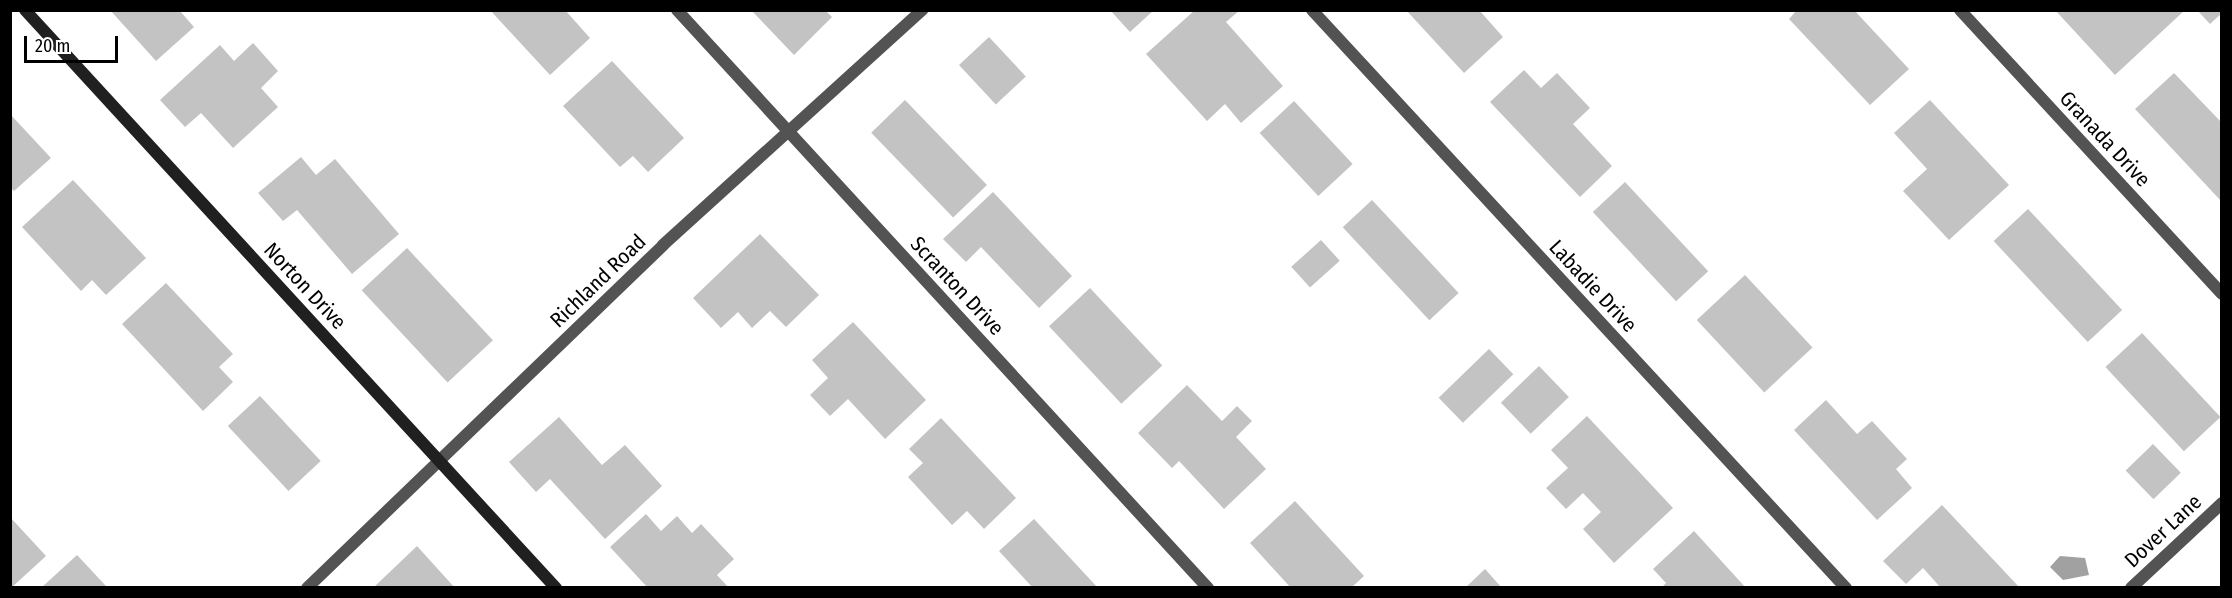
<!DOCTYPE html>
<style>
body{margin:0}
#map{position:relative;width:2232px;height:598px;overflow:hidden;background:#fff;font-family:"Fira Sans Condensed",sans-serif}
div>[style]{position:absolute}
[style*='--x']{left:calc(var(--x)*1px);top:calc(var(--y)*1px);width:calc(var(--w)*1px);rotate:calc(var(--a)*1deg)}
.water>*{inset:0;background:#a1a1a1}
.building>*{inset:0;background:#c3c3c3;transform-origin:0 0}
.street>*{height:12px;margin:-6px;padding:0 6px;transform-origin:6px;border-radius:6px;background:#535353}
.secondary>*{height:12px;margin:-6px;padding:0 6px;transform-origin:6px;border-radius:6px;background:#202020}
span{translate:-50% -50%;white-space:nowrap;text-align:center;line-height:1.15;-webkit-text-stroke:4.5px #fff;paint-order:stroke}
.street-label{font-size:21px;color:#000}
.frame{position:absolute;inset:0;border:12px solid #000;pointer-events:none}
.scale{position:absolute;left:24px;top:36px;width:94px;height:27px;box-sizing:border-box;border:3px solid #000;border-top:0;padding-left:8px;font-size:18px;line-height:21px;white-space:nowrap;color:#000;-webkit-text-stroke:4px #fff;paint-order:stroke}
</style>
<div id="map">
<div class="water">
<div style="clip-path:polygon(2060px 556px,2085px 558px,2089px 575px,2063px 580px,2050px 567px)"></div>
</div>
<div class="building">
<div style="clip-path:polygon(110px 10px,179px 10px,194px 27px,156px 61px)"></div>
<div style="clip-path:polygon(490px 10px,565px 10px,590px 38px,550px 75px)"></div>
<div style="clip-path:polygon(751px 10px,825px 10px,832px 17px,794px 55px)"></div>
<div style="clip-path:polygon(1110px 10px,1154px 10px,1130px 32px)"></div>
<div style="clip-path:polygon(1195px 10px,1240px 10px,1226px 22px,1283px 86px,1241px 123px,1225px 104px,1207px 121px,1146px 54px)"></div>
<div style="clip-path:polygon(1406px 10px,1479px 10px,1503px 37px,1464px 73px)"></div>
<div style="clip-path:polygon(1797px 10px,1854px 10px,1909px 69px,1870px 105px,1789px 19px)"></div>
<div style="clip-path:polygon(2055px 10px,2185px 10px,2115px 75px)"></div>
<div style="clip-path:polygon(2197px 10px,2222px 10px,2222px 13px,2210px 24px)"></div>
<div style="left:989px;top:37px;width:54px;height:41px;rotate:47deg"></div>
<div style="clip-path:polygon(253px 43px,278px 71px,261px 88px,278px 107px,233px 148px,201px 113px,185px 127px,160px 100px,220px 45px,234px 61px)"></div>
<div style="clip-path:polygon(612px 61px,684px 138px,648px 172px,633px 156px,620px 167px,563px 106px)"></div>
<div style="clip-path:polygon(1524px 70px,1541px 88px,1557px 73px,1590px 108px,1573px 124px,1612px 166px,1580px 197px,1490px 102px)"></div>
<div style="clip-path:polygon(2174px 73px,2222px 123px,2222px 202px,2135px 109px)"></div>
<div style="left:905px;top:100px;width:118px;height:47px;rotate:46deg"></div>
<div style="clip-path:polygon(1930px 100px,2009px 185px,1949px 240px,1903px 191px,1927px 169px,1894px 133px)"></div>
<div style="left:1294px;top:101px;width:86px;height:47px;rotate:47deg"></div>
<div style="clip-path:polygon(10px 114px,51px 158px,14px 191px,10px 187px)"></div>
<div style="clip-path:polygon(301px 157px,316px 175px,335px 159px,399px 234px,352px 274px,297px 210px,283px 221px,258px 193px)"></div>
<div style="clip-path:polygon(73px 180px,146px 258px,106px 295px,92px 280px,81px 291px,22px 227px)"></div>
<div style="left:1625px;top:182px;width:122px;height:44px;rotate:47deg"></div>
<div style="clip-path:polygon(993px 192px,1072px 276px,1039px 308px,981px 247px,966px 262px,943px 239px)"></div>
<div style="left:1372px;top:200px;width:127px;height:40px;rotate:47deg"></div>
<div style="left:2028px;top:209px;width:138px;height:47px;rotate:47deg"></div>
<div style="clip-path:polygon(760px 234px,819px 295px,786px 327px,770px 311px,752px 328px,738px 312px,721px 328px,693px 298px)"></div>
<div style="left:1321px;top:240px;width:28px;height:40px;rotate:48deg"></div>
<div style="left:407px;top:248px;width:126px;height:62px;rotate:47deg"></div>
<div style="left:1745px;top:275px;width:99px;height:66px;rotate:47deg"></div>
<div style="clip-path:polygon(166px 283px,233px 354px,219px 367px,233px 382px,203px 411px,122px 324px)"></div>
<div style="left:1090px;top:288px;width:106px;height:56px;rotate:47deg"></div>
<div style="clip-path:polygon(853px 322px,926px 400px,885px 439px,848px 399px,830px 416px,810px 395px,828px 378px,812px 360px)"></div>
<div style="left:2142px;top:333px;width:115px;height:50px;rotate:47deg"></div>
<div style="left:1489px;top:349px;width:35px;height:70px;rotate:46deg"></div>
<div style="left:1539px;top:366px;width:43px;height:53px;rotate:46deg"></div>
<div style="clip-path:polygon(1187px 385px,1222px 421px,1237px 406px,1252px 421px,1236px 437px,1266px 469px,1224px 509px,1179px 461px,1172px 468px,1138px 433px)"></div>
<div style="left:260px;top:396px;width:89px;height:44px;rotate:47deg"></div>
<div style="clip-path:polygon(1826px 400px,1857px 434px,1872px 421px,1907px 459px,1896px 469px,1912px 488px,1877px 520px,1794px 430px)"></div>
<div style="clip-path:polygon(1587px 416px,1673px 508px,1614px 563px,1583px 529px,1601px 512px,1583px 493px,1566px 509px,1546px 488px,1568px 468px,1551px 450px)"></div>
<div style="clip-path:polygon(559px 417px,602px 465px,625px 445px,662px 486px,605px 539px,550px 479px,536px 492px,509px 462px)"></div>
<div style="clip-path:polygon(941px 418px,1016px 498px,984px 529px,967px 511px,952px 525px,908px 477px,923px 463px,909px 449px)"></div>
<div style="left:2153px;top:444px;width:40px;height:38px;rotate:46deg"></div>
<div style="clip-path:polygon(1295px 501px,1364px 576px,1351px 588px,1291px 588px,1250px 543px)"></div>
<div style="clip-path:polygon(1942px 505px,2020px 588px,1941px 588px,1923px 568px,1906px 584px,1883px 561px)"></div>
<div style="clip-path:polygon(646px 514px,661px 531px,677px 516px,692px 533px,701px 524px,734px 559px,717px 575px,729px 588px,648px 588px,610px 547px)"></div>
<div style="clip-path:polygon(10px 517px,46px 556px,11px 588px,10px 588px)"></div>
<div style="clip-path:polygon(1034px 519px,1098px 588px,1033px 588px,999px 551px)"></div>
<div style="clip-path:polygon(1694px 531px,1746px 588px,1661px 588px,1666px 583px,1653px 569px)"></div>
<div style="clip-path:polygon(417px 546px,455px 588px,373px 588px)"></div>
<div style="clip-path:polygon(77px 555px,106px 586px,41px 588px)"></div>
<div style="clip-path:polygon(1485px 569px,1502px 588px,1465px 588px)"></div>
</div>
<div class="street">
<div style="--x:677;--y:10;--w:785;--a:47.43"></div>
<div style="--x:1312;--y:10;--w:787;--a:47.27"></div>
<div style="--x:1960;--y:10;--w:386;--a:47.3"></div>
<div style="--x:307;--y:588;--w:494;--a:-43.9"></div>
<div style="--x:663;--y:245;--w:350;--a:-42.2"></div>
<div style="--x:2131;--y:588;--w:125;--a:-43"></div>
</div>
<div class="secondary">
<div style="--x:25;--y:10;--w:785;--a:47.43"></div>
</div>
<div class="street-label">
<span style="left:2105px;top:139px;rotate:47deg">Granada Drive</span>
<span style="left:598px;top:281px;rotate:-44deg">Richland Road</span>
<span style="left:305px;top:286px;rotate:47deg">Norton Drive</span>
<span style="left:957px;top:286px;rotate:47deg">Scranton Drive</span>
<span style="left:1593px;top:286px;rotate:47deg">Labadie Drive</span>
<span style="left:2163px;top:531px;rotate:-43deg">Dover Lane</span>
</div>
<div class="frame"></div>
<div class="scale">20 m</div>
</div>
